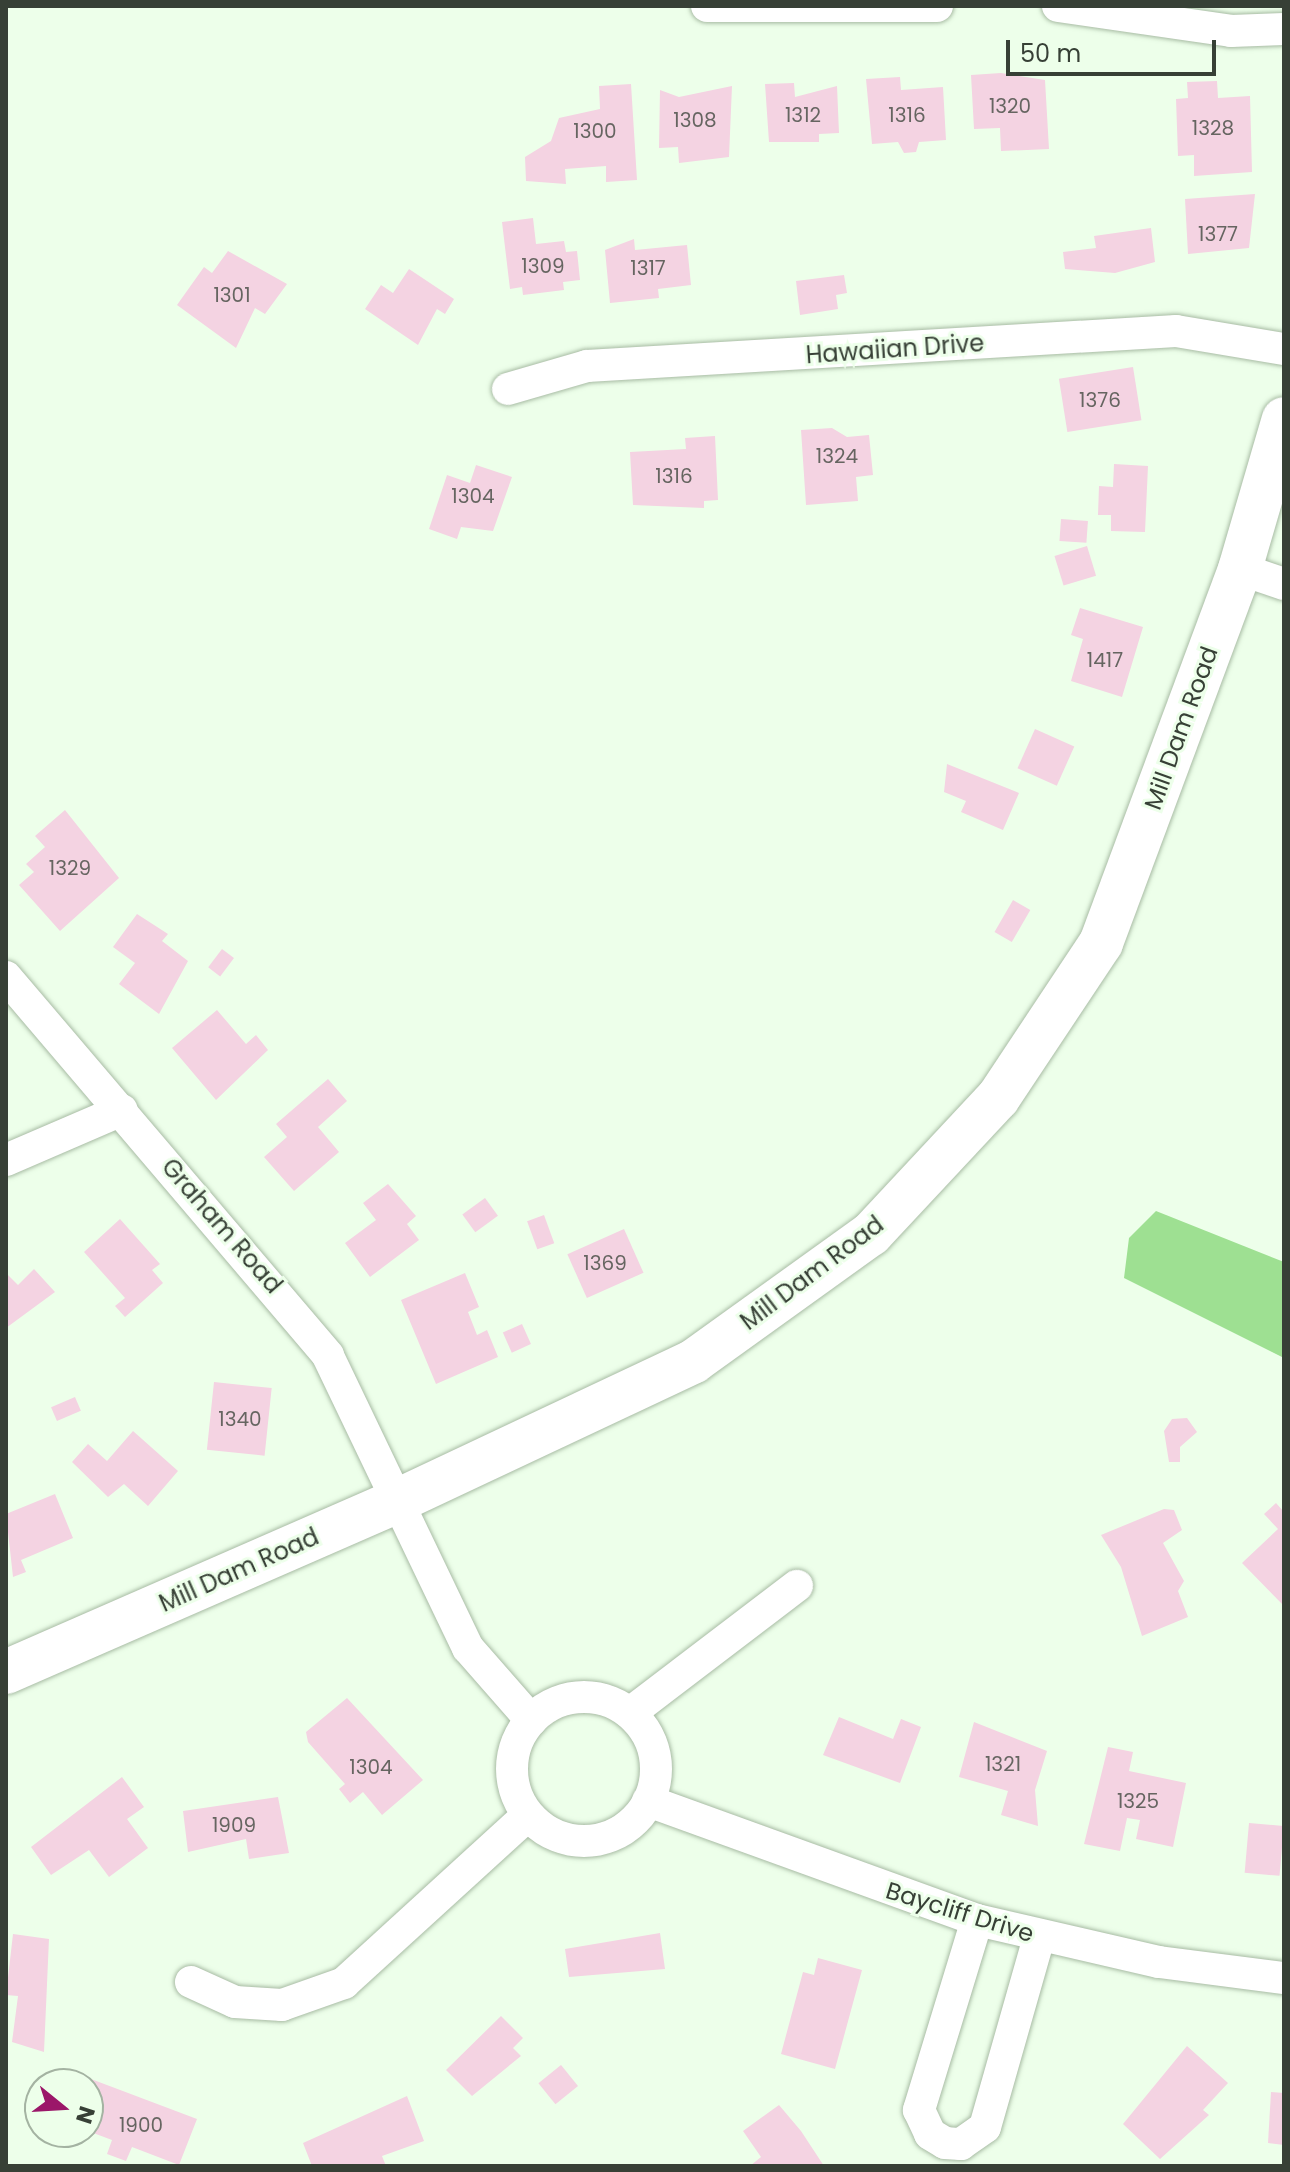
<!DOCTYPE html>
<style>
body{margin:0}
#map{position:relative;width:1290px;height:2172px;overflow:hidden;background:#edffea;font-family:Poppins,sans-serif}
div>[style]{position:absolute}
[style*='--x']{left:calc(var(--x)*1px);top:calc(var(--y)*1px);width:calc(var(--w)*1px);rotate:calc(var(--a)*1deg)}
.water>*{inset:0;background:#9ee092}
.building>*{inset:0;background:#f4d3e2;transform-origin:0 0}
.roads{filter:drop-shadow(0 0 2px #a8bca4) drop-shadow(0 0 2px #a8bca4)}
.street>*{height:32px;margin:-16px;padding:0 16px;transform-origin:16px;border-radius:16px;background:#fff}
.street>.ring{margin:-16px;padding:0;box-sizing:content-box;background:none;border:32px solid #fff;border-radius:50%}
.secondary>*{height:44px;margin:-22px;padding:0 22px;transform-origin:22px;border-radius:22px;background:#fff}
span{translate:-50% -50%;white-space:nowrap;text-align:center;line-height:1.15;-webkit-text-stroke:6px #edffea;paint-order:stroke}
.number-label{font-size:20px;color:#666561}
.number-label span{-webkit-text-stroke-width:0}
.street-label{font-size:24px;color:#374036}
.frame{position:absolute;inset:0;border:8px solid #374036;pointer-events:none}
.north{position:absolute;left:24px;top:2068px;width:80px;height:80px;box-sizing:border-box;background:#edffea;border:2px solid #a4b3a2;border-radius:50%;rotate:108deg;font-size:22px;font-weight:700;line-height:32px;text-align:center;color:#374036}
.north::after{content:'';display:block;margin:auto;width:28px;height:36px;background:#9b1769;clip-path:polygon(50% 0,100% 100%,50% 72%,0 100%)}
.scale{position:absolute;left:1006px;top:40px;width:210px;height:36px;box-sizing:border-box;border:4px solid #374036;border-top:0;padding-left:10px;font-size:24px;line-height:28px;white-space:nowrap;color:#374036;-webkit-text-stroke:6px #edffea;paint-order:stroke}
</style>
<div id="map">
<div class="water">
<div style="clip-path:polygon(1156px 1211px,1284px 1262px,1284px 1358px,1124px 1278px,1129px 1238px)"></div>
</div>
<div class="building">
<div style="clip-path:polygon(1001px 73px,1045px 80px,1049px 149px,1001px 151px,1000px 128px,974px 129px,971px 75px)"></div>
<div style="clip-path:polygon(900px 77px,901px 90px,943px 87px,946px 140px,919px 142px,916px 152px,904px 153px,898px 142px,872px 144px,866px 79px)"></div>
<div style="clip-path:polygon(1217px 81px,1218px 98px,1250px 96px,1252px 172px,1194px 176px,1194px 155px,1178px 156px,1176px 99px,1188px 98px,1187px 82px)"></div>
<div style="clip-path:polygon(794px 83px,795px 97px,837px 86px,839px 133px,819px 134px,819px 142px,769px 142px,765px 84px)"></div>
<div style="clip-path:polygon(631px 84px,637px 180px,606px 182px,606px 166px,565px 169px,566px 184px,526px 181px,525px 157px,551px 141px,559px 118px,600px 109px,599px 86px)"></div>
<div style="clip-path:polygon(732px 86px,729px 157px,679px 163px,678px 147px,659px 148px,660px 90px,679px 97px)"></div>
<div style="clip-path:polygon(1255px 194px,1249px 248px,1188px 254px,1185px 199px)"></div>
<div style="clip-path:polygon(533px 218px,536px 244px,564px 241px,566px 252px,577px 251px,580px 280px,563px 282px,564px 290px,523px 295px,522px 287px,510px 289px,502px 222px)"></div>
<div style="clip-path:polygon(1151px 228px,1155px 262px,1115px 273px,1065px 269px,1063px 252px,1096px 248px,1094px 236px)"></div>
<div style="clip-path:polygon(634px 239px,635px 250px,687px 245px,691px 285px,658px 289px,659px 298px,610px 303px,605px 250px)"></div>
<div style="clip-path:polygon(228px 251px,287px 284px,265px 314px,255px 308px,236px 348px,177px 305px,204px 267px,212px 273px)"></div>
<div style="clip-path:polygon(409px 269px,454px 299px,445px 314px,437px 309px,418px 345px,365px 309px,381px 285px,393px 293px)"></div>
<div style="clip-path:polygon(844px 275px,847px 293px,836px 295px,838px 309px,800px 315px,796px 281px)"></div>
<div style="left:1133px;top:367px;width:54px;height:75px;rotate:81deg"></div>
<div style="clip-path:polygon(832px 428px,847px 437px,869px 435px,873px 475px,856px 477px,858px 501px,806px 505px,801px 430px)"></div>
<div style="clip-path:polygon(715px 436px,718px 500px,704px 501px,704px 508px,633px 505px,630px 452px,686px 449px,685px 438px)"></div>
<div style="clip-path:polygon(1114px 464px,1148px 466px,1145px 532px,1111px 531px,1111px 515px,1098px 515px,1099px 486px,1113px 487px)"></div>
<div style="clip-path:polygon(476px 465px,512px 477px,493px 531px,461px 527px,457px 539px,429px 529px,447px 475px,470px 483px)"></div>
<div style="left:1061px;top:519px;width:27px;height:22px;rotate:4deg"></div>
<div style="left:1087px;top:546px;width:31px;height:34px;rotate:73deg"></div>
<div style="clip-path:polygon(1080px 608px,1143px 627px,1122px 697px,1071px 681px,1083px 639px,1071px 635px)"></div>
<div style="left:1035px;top:729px;width:43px;height:43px;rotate:24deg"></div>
<div style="clip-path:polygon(947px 764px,1019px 793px,1003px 830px,961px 812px,966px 801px,944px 792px)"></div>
<div style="clip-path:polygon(65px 810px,119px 878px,60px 931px,19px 885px,34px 872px,26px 864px,45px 847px,35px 836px)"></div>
<div style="left:1013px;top:900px;width:20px;height:37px;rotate:30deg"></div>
<div style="clip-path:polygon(137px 914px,168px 934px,162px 941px,188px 961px,159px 1014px,119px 984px,135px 963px,113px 947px)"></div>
<div style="left:222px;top:949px;width:15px;height:23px;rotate:37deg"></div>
<div style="clip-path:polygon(217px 1010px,246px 1044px,256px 1035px,268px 1050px,216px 1100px,172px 1048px)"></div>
<div style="clip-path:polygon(328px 1079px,347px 1101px,318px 1127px,339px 1152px,294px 1191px,264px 1157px,287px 1137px,276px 1124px)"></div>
<div style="clip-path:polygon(388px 1184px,416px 1216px,407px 1224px,419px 1240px,370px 1277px,345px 1243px,376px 1220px,363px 1203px)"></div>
<div style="left:485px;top:1198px;width:22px;height:28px;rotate:54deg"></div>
<div style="left:544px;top:1215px;width:30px;height:18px;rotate:70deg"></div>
<div style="clip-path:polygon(120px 1219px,160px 1264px,152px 1270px,163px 1283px,125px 1317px,115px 1306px,125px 1298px,84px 1252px)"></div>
<div style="left:624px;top:1229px;width:48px;height:62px;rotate:66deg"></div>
<div style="clip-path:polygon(34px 1269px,55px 1292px,6px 1328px,6px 1273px,18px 1285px)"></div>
<div style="clip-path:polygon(465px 1273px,479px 1307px,468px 1312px,477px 1335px,487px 1330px,498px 1357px,436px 1384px,401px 1300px)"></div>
<div style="left:522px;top:1324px;width:22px;height:21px;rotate:66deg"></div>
<div style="left:214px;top:1382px;width:58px;height:68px;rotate:6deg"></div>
<div style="left:75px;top:1397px;width:15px;height:26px;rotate:67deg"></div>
<div style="clip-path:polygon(1187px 1418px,1197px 1432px,1180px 1447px,1180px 1462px,1169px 1462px,1164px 1431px,1172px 1419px)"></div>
<div style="clip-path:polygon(133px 1431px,178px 1471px,148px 1506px,124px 1484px,108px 1497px,72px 1462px,88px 1444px,107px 1461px)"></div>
<div style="clip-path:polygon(55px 1494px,73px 1538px,21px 1560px,26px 1572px,13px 1577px,6px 1514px)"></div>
<div style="clip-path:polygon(1276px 1503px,1284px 1512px,1284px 1606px,1242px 1563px,1278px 1529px,1264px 1514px)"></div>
<div style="clip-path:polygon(1164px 1509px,1174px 1510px,1182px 1530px,1163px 1543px,1184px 1581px,1178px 1591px,1188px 1617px,1142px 1636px,1121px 1567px,1101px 1535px)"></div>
<div style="clip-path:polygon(347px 1698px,423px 1780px,382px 1815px,363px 1792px,350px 1803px,339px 1789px,345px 1784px,308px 1742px,306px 1732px)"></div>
<div style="clip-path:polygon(839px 1717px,893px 1739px,901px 1719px,921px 1727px,900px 1783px,823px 1755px)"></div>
<div style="clip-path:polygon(974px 1722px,1047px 1751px,1035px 1790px,1038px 1826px,1001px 1815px,1008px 1791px,959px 1777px)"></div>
<div style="clip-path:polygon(1108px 1747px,1133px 1752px,1129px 1771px,1186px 1783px,1173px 1847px,1136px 1839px,1140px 1820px,1127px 1818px,1120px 1851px,1084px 1844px)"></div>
<div style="clip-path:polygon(122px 1777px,144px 1807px,127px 1819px,148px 1848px,109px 1877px,89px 1850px,51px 1875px,31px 1847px)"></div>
<div style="clip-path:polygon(278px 1797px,289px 1853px,249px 1859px,246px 1839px,188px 1852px,183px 1811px)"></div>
<div style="left:1249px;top:1823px;width:35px;height:50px;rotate:5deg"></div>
<div style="clip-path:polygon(660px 1933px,665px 1969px,569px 1977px,565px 1949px)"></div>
<div style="clip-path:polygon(13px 1934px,49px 1939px,44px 2052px,12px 2042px,18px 1996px,6px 1995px)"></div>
<div style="clip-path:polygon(818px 1958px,862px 1970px,835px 2069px,781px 2054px,803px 1972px,814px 1975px)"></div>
<div style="clip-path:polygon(501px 2016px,523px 2038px,513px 2048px,521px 2056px,472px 2096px,446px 2070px)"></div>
<div style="clip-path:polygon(1187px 2046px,1228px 2083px,1203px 2110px,1209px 2115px,1160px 2159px,1123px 2124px)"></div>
<div style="left:561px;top:2065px;width:27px;height:29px;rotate:51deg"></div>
<div style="clip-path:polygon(91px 2079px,197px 2119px,179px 2165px,132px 2147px,126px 2161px,107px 2154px,112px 2140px,88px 2131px)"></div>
<div style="clip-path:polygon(1271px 2092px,1284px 2093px,1284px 2145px,1268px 2143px)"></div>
<div style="clip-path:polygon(407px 2096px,424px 2141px,382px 2156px,386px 2166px,312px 2166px,303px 2143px)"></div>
<div style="clip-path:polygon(779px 2105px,801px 2131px,824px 2166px,750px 2166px,761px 2157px,743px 2131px)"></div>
</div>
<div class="roads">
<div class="street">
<div style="--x:707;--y:6;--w:230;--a:0"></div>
<div style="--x:1058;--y:6;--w:175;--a:8.2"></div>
<div style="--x:1231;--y:31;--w:53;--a:-2.2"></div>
<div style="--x:508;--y:389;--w:82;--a:-16.2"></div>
<div style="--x:587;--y:366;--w:590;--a:-3.4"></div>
<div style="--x:1176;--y:331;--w:109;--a:9.5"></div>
<div style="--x:1240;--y:569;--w:46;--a:18.8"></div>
<div style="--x:6;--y:977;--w:497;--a:49.6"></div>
<div style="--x:328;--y:1356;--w:324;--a:64.4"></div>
<div style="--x:468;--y:1648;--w:96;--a:48.8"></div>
<div style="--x:6;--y:1160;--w:126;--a:-23.3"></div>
<div class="ring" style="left:512px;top:1697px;width:112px;height:112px"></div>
<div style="--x:630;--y:1713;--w:210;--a:-37.3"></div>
<div style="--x:648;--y:1801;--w:350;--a:19.9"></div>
<div style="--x:977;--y:1920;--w:187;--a:13"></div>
<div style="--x:1159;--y:1962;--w:126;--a:7.3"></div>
<div style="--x:977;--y:1920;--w:199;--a:107"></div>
<div style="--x:919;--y:2110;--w:26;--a:65"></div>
<div style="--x:930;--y:2134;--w:17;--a:31"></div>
<div style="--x:945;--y:2143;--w:16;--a:4"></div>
<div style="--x:961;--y:2144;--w:29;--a:-35"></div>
<div style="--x:985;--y:2127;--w:198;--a:-74.1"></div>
<div style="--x:191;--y:1982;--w:48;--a:24.4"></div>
<div style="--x:235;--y:2002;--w:47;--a:3.7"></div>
<div style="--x:282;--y:2005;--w:66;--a:-19.5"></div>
<div style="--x:344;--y:1983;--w:249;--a:-42.4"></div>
</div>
<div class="secondary">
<div style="--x:6;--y:1672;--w:427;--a:-23.6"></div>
<div style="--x:397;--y:1501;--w:328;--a:-25.2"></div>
<div style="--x:694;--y:1361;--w:218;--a:-35.7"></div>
<div style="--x:871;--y:1234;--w:186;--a:-47"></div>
<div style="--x:998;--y:1098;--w:186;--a:-56.4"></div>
<div style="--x:1101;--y:943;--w:399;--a:-69.6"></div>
<div style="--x:1240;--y:569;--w:156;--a:-73.7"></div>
</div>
</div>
<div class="number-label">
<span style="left:1010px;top:106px">1320</span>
<span style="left:803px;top:115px">1312</span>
<span style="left:907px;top:115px">1316</span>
<span style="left:695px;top:120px">1308</span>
<span style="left:1213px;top:128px">1328</span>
<span style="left:595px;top:131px">1300</span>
<span style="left:1218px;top:234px">1377</span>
<span style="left:543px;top:266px">1309</span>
<span style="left:648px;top:268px">1317</span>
<span style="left:232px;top:295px">1301</span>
<span style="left:1100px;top:400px">1376</span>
<span style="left:837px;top:456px">1324</span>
<span style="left:674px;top:476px">1316</span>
<span style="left:473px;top:496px">1304</span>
<span style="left:1105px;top:660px">1417</span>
<span style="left:70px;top:868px">1329</span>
<span style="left:605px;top:1263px">1369</span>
<span style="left:240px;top:1419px">1340</span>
<span style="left:1003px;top:1764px">1321</span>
<span style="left:371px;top:1767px">1304</span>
<span style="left:1138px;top:1801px">1325</span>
<span style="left:234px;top:1825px">1909</span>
<span style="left:141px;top:2125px">1900</span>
</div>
<div class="street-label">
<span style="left:895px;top:349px;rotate:-4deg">Hawaiian Drive</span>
<span style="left:1181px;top:728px;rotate:-70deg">Mill Dam Road</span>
<span style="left:222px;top:1226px;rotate:49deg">Graham Road</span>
<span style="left:812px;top:1273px;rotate:-37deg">Mill Dam Road</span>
<span style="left:239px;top:1570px;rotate:-24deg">Mill Dam Road</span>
<span style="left:960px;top:1912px;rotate:17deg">Baycliff Drive</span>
</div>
<div class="frame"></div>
<div class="north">N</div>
<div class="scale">50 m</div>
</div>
